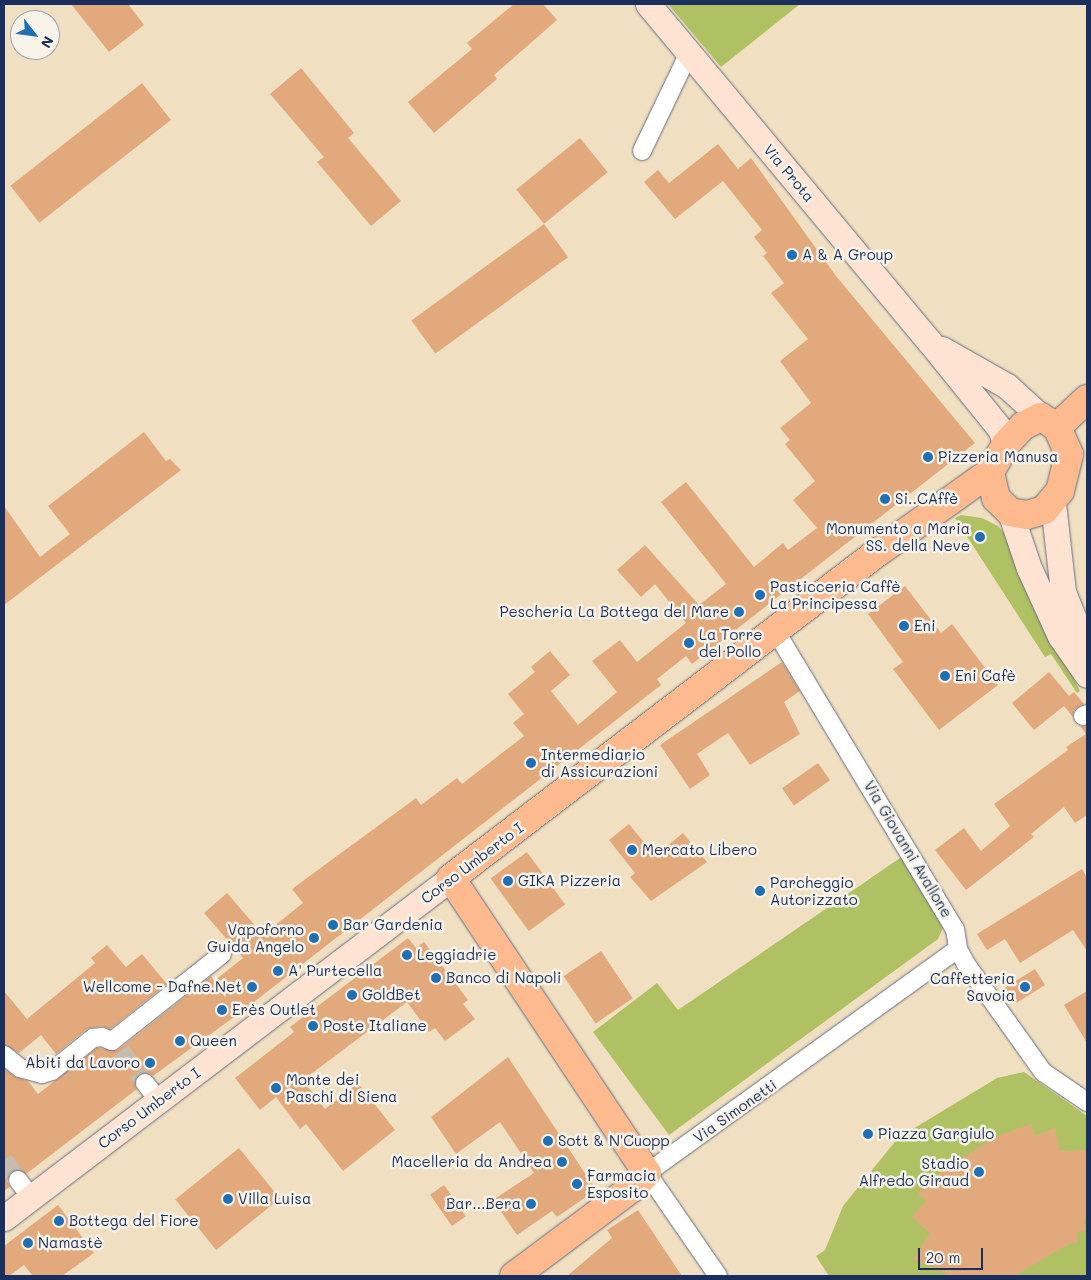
<!DOCTYPE html>
<meta charset="utf-8">
<style>
body{margin:0}
#map{position:relative;width:1091px;height:1280px;overflow:hidden;background:#f0e0c1;font-family:Mali,sans-serif}
div>[style]{position:absolute}
[style*='--x']{left:calc(var(--x)*1px);top:calc(var(--y)*1px);width:calc(var(--w)*1px);rotate:calc(var(--a)*1deg)}
.green>*{inset:0;background:#b0c164}
.building>*{inset:0;background:#e2aa7c;transform-origin:0 0}
.street-tunnel>*{height:18px;margin-top:-9px;transform-origin:0;background:repeating-linear-gradient(90deg,#c5bdad 0 18px,transparent 0 27px)}
.roads{filter:drop-shadow(0 0 1px #666d81) drop-shadow(0 0 1px #666d81)}
.street>*{height:18px;margin:-9px;padding:0 9px;transform-origin:9px;border-radius:9px;background:#fff}
.secondary>*{height:25px;margin:-12.5px;padding:0 12.5px;transform-origin:12.5px;border-radius:12.5px;background:#fee3d2}
.primary>*{height:28px;margin:-14px;padding:0 14px;transform-origin:14px;border-radius:14px;background:#fcba8e}
.dots>*{width:14px;height:14px;translate:-50% -50%;box-sizing:border-box;border:2px solid #f7f3e8;border-radius:50%}
span{translate:-50% -50%;white-space:nowrap;text-align:center;line-height:1.15;-webkit-text-stroke:5px #f7f3e8;paint-order:stroke}
.street-label{font-size:15px;color:#1b2f5e}
.poi-label{font-size:15px;color:#1b2f5e}
.left{translate:0 -50%;text-align:left}
.right{translate:-100% -50%;text-align:right}
.frame{position:absolute;inset:0;border:5px solid #1b2f5e;pointer-events:none}
.north{position:absolute;left:10px;top:10px;width:50px;height:50px;box-sizing:border-box;background:#f7f3e8;border:1px solid #9fa5b1;border-radius:50%;rotate:120deg;font-size:14px;font-weight:700;line-height:20px;text-align:center;color:#1b2f5e}
.north::after{content:'';display:block;margin:auto;width:18px;height:22px;background:#1f6fb2;clip-path:polygon(50% 0,100% 100%,50% 72%,0 100%)}
.scale{position:absolute;left:918px;top:1248px;width:65px;height:22px;box-sizing:border-box;border:2px solid #1b2f5e;border-top:0;padding-left:6px;font-size:15px;line-height:18px;white-space:nowrap;color:#1b2f5e;-webkit-text-stroke:4px #f7f3e8;paint-order:stroke}
</style>
<div id="map">
<div class="green">
<div style="clip-path:polygon(668px 4px,800px 4px,721px 67px)"></div>
<div style="clip-path:polygon(961px 515px,982px 518px,998px 526px,1010px 540px,1047px 626px,1080px 691px,1077px 693px,1051px 654px,1045px 657px,955px 518px)"></div>
<div style="clip-path:polygon(903px 856px,941px 917px,943px 928px,938px 939px,669px 1135px,593px 1032px,657px 983px,678px 1010px)"></div>
<div style="clip-path:polygon(1024px 1072px,1087px 1116px,1087px 1276px,829px 1276px,816px 1256px,825px 1250px,843px 1206px,898px 1138px,997px 1078px)"></div>
</div>
<div class="building">
<div style="clip-path:polygon(71px 4px,128px 4px,144px 25px,109px 52px)"></div>
<div style="clip-path:polygon(514px 4px,543px 4px,557px 20px,494px 75px,497px 79px,434px 133px,408px 102px,472px 49px,467px 43px)"></div>
<div style="clip-path:polygon(301px 68px,354px 133px,348px 138px,401px 201px,371px 226px,317px 162px,324px 157px,270px 94px)"></div>
<div style="left:142px;top:83px;width:47px;height:167px;rotate:52deg"></div>
<div style="left:580px;top:138px;width:44px;height:82px;rotate:51deg"></div>
<div style="clip-path:polygon(718px 144px,738px 169px,751px 158px,836px 276px,975px 443px,692px 664px,686px 656px,657px 679px,661px 685px,245px 1009px,153px 1076px,149px 1073px,139px 1074px,135px 1079px,137px 1089px,26px 1174px,17px 1169px,11px 1172px,7px 1181px,10px 1187px,4px 1191px,4px 1068px,14px 1076px,28px 1081px,38px 1094px,97px 1048px,118px 1050px,211px 976px,214px 981px,243px 958px,204px 913px,227px 893px,263px 935px,303px 903px,292px 889px,416px 798px,421px 805px,457px 778px,462px 784px,524px 736px,513px 723px,524px 714px,508px 694px,535px 672px,531px 667px,550px 651px,570px 675px,551px 691px,578px 725px,617px 692px,592px 661px,620px 640px,637px 662px,686px 623px,655px 584px,641px 597px,617px 570px,645px 545px,699px 605px,726px 584px,661px 502px,686px 482px,754px 567px,783px 543px,788px 550px,817px 528px,793px 500px,815px 481px,785px 444px,790px 440px,780px 428px,811px 403px,780px 361px,808px 339px,771px 293px,784px 283px,763px 256px,767px 253px,754px 237px,762px 230px,723px 181px,675px 219px,644px 182px,658px 170px,669px 183px)"></div>
<div style="left:544px;top:224px;width:41px;height:164px;rotate:54deg"></div>
<div style="clip-path:polygon(144px 432px,166px 461px,170px 459px,181px 470px,4px 605px,4px 506px,40px 557px,70px 534px,48px 506px)"></div>
<div style="clip-path:polygon(905px 586px,941px 633px,952px 624px,998px 685px,939px 730px,893px 669px,903px 662px,868px 614px)"></div>
<div style="clip-path:polygon(782px 662px,800px 691px,784px 702px,800px 734px,750px 765px,728px 733px,697px 754px,710px 775px,690px 789px,660px 745px)"></div>
<div style="clip-path:polygon(1049px 672px,1069px 696px,1074px 692px,1084px 704px,1074px 710px,1073px 717px,1064px 706px,1034px 730px,1012px 703px)"></div>
<div style="clip-path:polygon(1080px 726px,1087px 726px,1087px 815px,1075px 823px,1064px 807px,1031px 834px,1034px 837px,966px 890px,935px 850px,964px 828px,981px 851px,1010px 826px,994px 804px,1068px 750px,1066px 747px,1086px 734px)"></div>
<div style="left:818px;top:763px;width:21px;height:44px;rotate:55deg"></div>
<div style="clip-path:polygon(629px 824px,655px 856px,683px 833px,707px 862px,651px 901px,630px 877px,635px 873px,609px 840px)"></div>
<div style="left:527px;top:852px;width:65px;height:45px;rotate:54deg"></div>
<div style="clip-path:polygon(1082px 869px,1087px 878px,1087px 951px,1073px 930px,1020px 963px,1005px 939px,987px 950px,977px 934px)"></div>
<div style="clip-path:polygon(408px 938px,416px 948px,424px 942px,468px 1000px,463px 1004px,475px 1019px,445px 1041px,435px 1028px,429px 1032px,407px 1002px,303px 1080px,325px 1109px,358px 1083px,395px 1130px,343px 1171px,306px 1124px,300px 1129px,276px 1097px,260px 1110px,235px 1078px,294px 1032px,290px 1027px)"></div>
<div style="clip-path:polygon(107px 945px,126px 967px,142px 954px,167px 984px,110px 1029px,101px 1026px,87px 1029px,56px 1054px,41px 1035px,19px 1053px,4px 1045px,4px 991px,27px 1019px,95px 963px,91px 958px)"></div>
<div style="left:601px;top:951px;width:57px;height:45px;rotate:56deg"></div>
<div style="left:1035px;top:969px;width:19px;height:35px;rotate:58deg"></div>
<div style="clip-path:polygon(1087px 991px,1087px 1043px,1064px 1005px)"></div>
<div style="clip-path:polygon(508px 1057px,596px 1190px,557px 1217px,552px 1211px,517px 1235px,493px 1200px,534px 1173px,500px 1122px,456px 1154px,431px 1117px)"></div>
<div style="clip-path:polygon(1031px 1124px,1035px 1136px,1055px 1128px,1060px 1151px,1087px 1150px,1087px 1220px,1084px 1220px,1085px 1231px,1077px 1232px,1078px 1242px,1069px 1244px,1014px 1276px,951px 1276px,914px 1259px,930px 1233px,912px 1217px,926px 1201px,918px 1193px,946px 1168px,998px 1136px)"></div>
<div style="left:239px;top:1148px;width:65px;height:82px;rotate:51deg"></div>
<div style="left:444px;top:1185px;width:38px;height:17px;rotate:55deg"></div>
<div style="clip-path:polygon(58px 1205px,94px 1253px,62px 1276px,33px 1276px,24px 1265px,9px 1276px,4px 1276px,4px 1246px)"></div>
<div style="clip-path:polygon(638px 1210px,682px 1276px,567px 1276px,612px 1238px,607px 1230px)"></div>
</div>
<div class="street-tunnel">
<div style="--x:121;--y:1051;--w:40;--a:53"></div>
<div style="--x:4;--y:1160;--w:24;--a:55"></div>
</div>
<div class="roads">
<div class="street">
<div style="--x:642;--y:151;--w:109;--a:-64.4"></div>
<div style="--x:775;--y:630;--w:349;--a:59"></div>
<div style="--x:955;--y:929;--w:20;--a:81"></div>
<div style="--x:958;--y:949;--w:17;--a:62"></div>
<div style="--x:966;--y:964;--w:133;--a:54.5"></div>
<div style="--x:1043;--y:1072;--w:53;--a:34.3"></div>
<div style="--x:1083;--y:716;--w:4;--a:-27"></div>
<div style="--x:4;--y:1055;--w:21;--a:39"></div>
<div style="--x:20;--y:1068;--w:23;--a:15"></div>
<div style="--x:42;--y:1074;--w:10;--a:-17"></div>
<div style="--x:52;--y:1071;--w:53;--a:-38.8"></div>
<div style="--x:93;--y:1038;--w:9;--a:-6"></div>
<div style="--x:102;--y:1037;--w:11;--a:22"></div>
<div style="--x:112;--y:1041;--w:140;--a:-38.3"></div>
<div style="--x:145;--y:1083;--w:23;--a:52"></div>
<div style="--x:18;--y:1180;--w:21;--a:53"></div>
<div style="--x:718;--y:1276;--w:125;--a:-124.6"></div>
<div style="--x:647;--y:1173;--w:383;--a:-35.8"></div>
</div>
<div class="secondary">
<div style="--x:648;--y:4;--w:439;--a:50.2"></div>
<div style="--x:929;--y:341;--w:113;--a:51.1"></div>
<div style="--x:1000;--y:429;--w:16;--a:68"></div>
<div style="--x:942;--y:349;--w:75;--a:29.6"></div>
<div style="--x:1007;--y:386;--w:46;--a:42.4"></div>
<div style="--x:1053;--y:503;--w:90;--a:83.6"></div>
<div style="--x:1063;--y:592;--w:64;--a:67.9"></div>
<div style="--x:1010;--y:512;--w:59;--a:71.3"></div>
<div style="--x:1029;--y:568;--w:75;--a:65.5"></div>
<div style="--x:1060;--y:636;--w:47;--a:55.3"></div>
<div style="--x:4;--y:1218;--w:562;--a:-37.26"></div>
</div>
<div class="primary">
<div style="--x:1057;--y:427;--w:41;--a:-43"></div>
<div style="--x:990;--y:472;--w:27;--a:77"></div>
<div style="--x:996;--y:498;--w:20;--a:45"></div>
<div style="--x:1010;--y:512;--w:17;--a:10"></div>
<div style="--x:1027;--y:515;--w:18;--a:-16"></div>
<div style="--x:1044;--y:510;--w:25;--a:-50"></div>
<div style="--x:1060;--y:491;--w:38;--a:-76"></div>
<div style="--x:1069;--y:454;--w:30;--a:-114"></div>
<div style="--x:514;--y:1276;--w:147;--a:-36.7"></div>
<div style="--x:632;--y:1188;--w:21;--a:-45"></div>
<div style="--x:647;--y:1173;--w:354;--a:-123.6"></div>
<div style="--x:451;--y:878;--w:537;--a:-37.36"></div>
<div style="--x:878;--y:552;--w:138;--a:-35.5"></div>
<div style="--x:990;--y:472;--w:32;--a:-60"></div>
<div style="--x:1006;--y:444;--w:25;--a:-47"></div>
<div style="--x:1023;--y:426;--w:20;--a:-27"></div>
<div style="--x:1041;--y:417;--w:19;--a:32"></div>
</div>
</div>
<div class="dots">
<div style="left:792px;top:255px;background:#1f6fb2"></div>
<div style="left:928px;top:457px;background:#1f6fb2"></div>
<div style="left:885px;top:499px;background:#1f6fb2"></div>
<div style="left:980px;top:537px;background:#1f6fb2"></div>
<div style="left:760px;top:595px;background:#1f6fb2"></div>
<div style="left:739px;top:612px;background:#1f6fb2"></div>
<div style="left:904px;top:626px;background:#1f6fb2"></div>
<div style="left:689px;top:643px;background:#1f6fb2"></div>
<div style="left:945px;top:676px;background:#1f6fb2"></div>
<div style="left:531px;top:763px;background:#1f6fb2"></div>
<div style="left:632px;top:850px;background:#1f6fb2"></div>
<div style="left:508px;top:881px;background:#1f6fb2"></div>
<div style="left:760px;top:891px;background:#1f6fb2"></div>
<div style="left:333px;top:925px;background:#1f6fb2"></div>
<div style="left:314px;top:938px;background:#1f6fb2"></div>
<div style="left:407px;top:955px;background:#1f6fb2"></div>
<div style="left:278px;top:971px;background:#1f6fb2"></div>
<div style="left:436px;top:978px;background:#1f6fb2"></div>
<div style="left:252px;top:987px;background:#1f6fb2"></div>
<div style="left:1025px;top:987px;background:#1f6fb2"></div>
<div style="left:352px;top:995px;background:#1f6fb2"></div>
<div style="left:222px;top:1010px;background:#1f6fb2"></div>
<div style="left:313px;top:1026px;background:#1f6fb2"></div>
<div style="left:180px;top:1041px;background:#1f6fb2"></div>
<div style="left:150px;top:1063px;background:#1f6fb2"></div>
<div style="left:276px;top:1088px;background:#1f6fb2"></div>
<div style="left:868px;top:1134px;background:#1f6fb2"></div>
<div style="left:548px;top:1141px;background:#1f6fb2"></div>
<div style="left:562px;top:1162px;background:#1f6fb2"></div>
<div style="left:979px;top:1172px;background:#1f6fb2"></div>
<div style="left:577px;top:1184px;background:#1f6fb2"></div>
<div style="left:228px;top:1199px;background:#1f6fb2"></div>
<div style="left:531px;top:1204px;background:#1f6fb2"></div>
<div style="left:59px;top:1221px;background:#1f6fb2"></div>
<div style="left:28px;top:1243px;background:#1f6fb2"></div>
</div>
<div class="street-label">
<span style="left:789px;top:173px;rotate:50deg">Via Prota</span>
<span style="left:908px;top:849px;rotate:59deg">Via Giovanni Avallone</span>
<span style="left:472px;top:863px;rotate:-37deg">Corso Umberto I</span>
<span style="left:149px;top:1108px;rotate:-37deg">Corso Umberto I</span>
<span style="left:735px;top:1111px;rotate:-35deg">Via Simonetti</span>
</div>
<div class="poi-label">
<span class="left" style="left:802px;top:255px">A &amp; A Group</span>
<span class="left" style="left:938px;top:457px">Pizzeria Manusa</span>
<span class="left" style="left:895px;top:499px">Si..CAffè</span>
<span class="right" style="left:970px;top:537px">Monumento a Maria<br>SS. della Neve</span>
<span class="left" style="left:770px;top:595px">Pasticceria Caffè<br>La Principessa</span>
<span class="right" style="left:729px;top:612px">Pescheria La Bottega del Mare</span>
<span class="left" style="left:914px;top:626px">Eni</span>
<span class="left" style="left:699px;top:643px">La Torre<br>del Pollo</span>
<span class="left" style="left:955px;top:676px">Eni Cafè</span>
<span class="left" style="left:541px;top:763px">Intermediario<br>di Assicurazioni</span>
<span class="left" style="left:642px;top:850px">Mercato Libero</span>
<span class="left" style="left:518px;top:881px">GIKA Pizzeria</span>
<span class="left" style="left:770px;top:891px">Parcheggio<br>Autorizzato</span>
<span class="left" style="left:343px;top:925px">Bar Gardenia</span>
<span class="right" style="left:304px;top:938px">Vapoforno<br>Guida Angelo</span>
<span class="left" style="left:417px;top:955px">Leggiadrie</span>
<span class="left" style="left:288px;top:971px">A' Purtecella</span>
<span class="left" style="left:446px;top:978px">Banco di Napoli</span>
<span class="right" style="left:1015px;top:987px">Caffetteria<br>Savoia</span>
<span class="right" style="left:242px;top:987px">Wellcome - Dafne.Net</span>
<span class="left" style="left:362px;top:995px">GoldBet</span>
<span class="left" style="left:232px;top:1010px">Erès Outlet</span>
<span class="left" style="left:323px;top:1026px">Poste Italiane</span>
<span class="left" style="left:190px;top:1041px">Queen</span>
<span class="right" style="left:140px;top:1063px">Abiti da Lavoro</span>
<span class="left" style="left:286px;top:1088px">Monte dei<br>Paschi di Siena</span>
<span class="left" style="left:878px;top:1134px">Piazza Gargiulo</span>
<span class="left" style="left:558px;top:1141px">Sott &amp; N'Cuopp</span>
<span class="right" style="left:552px;top:1162px">Macelleria da Andrea</span>
<span class="right" style="left:969px;top:1172px">Stadio<br>Alfredo Giraud</span>
<span class="left" style="left:587px;top:1184px">Farmacia<br>Esposito</span>
<span class="left" style="left:238px;top:1199px">Villa Luisa</span>
<span class="right" style="left:521px;top:1204px">Bar...Bera</span>
<span class="left" style="left:69px;top:1221px">Bottega del Fiore</span>
<span class="left" style="left:38px;top:1243px">Namastè</span>
</div>
<div class="frame"></div>
<div class="north">N</div>
<div class="scale">20 m</div>
</div>
